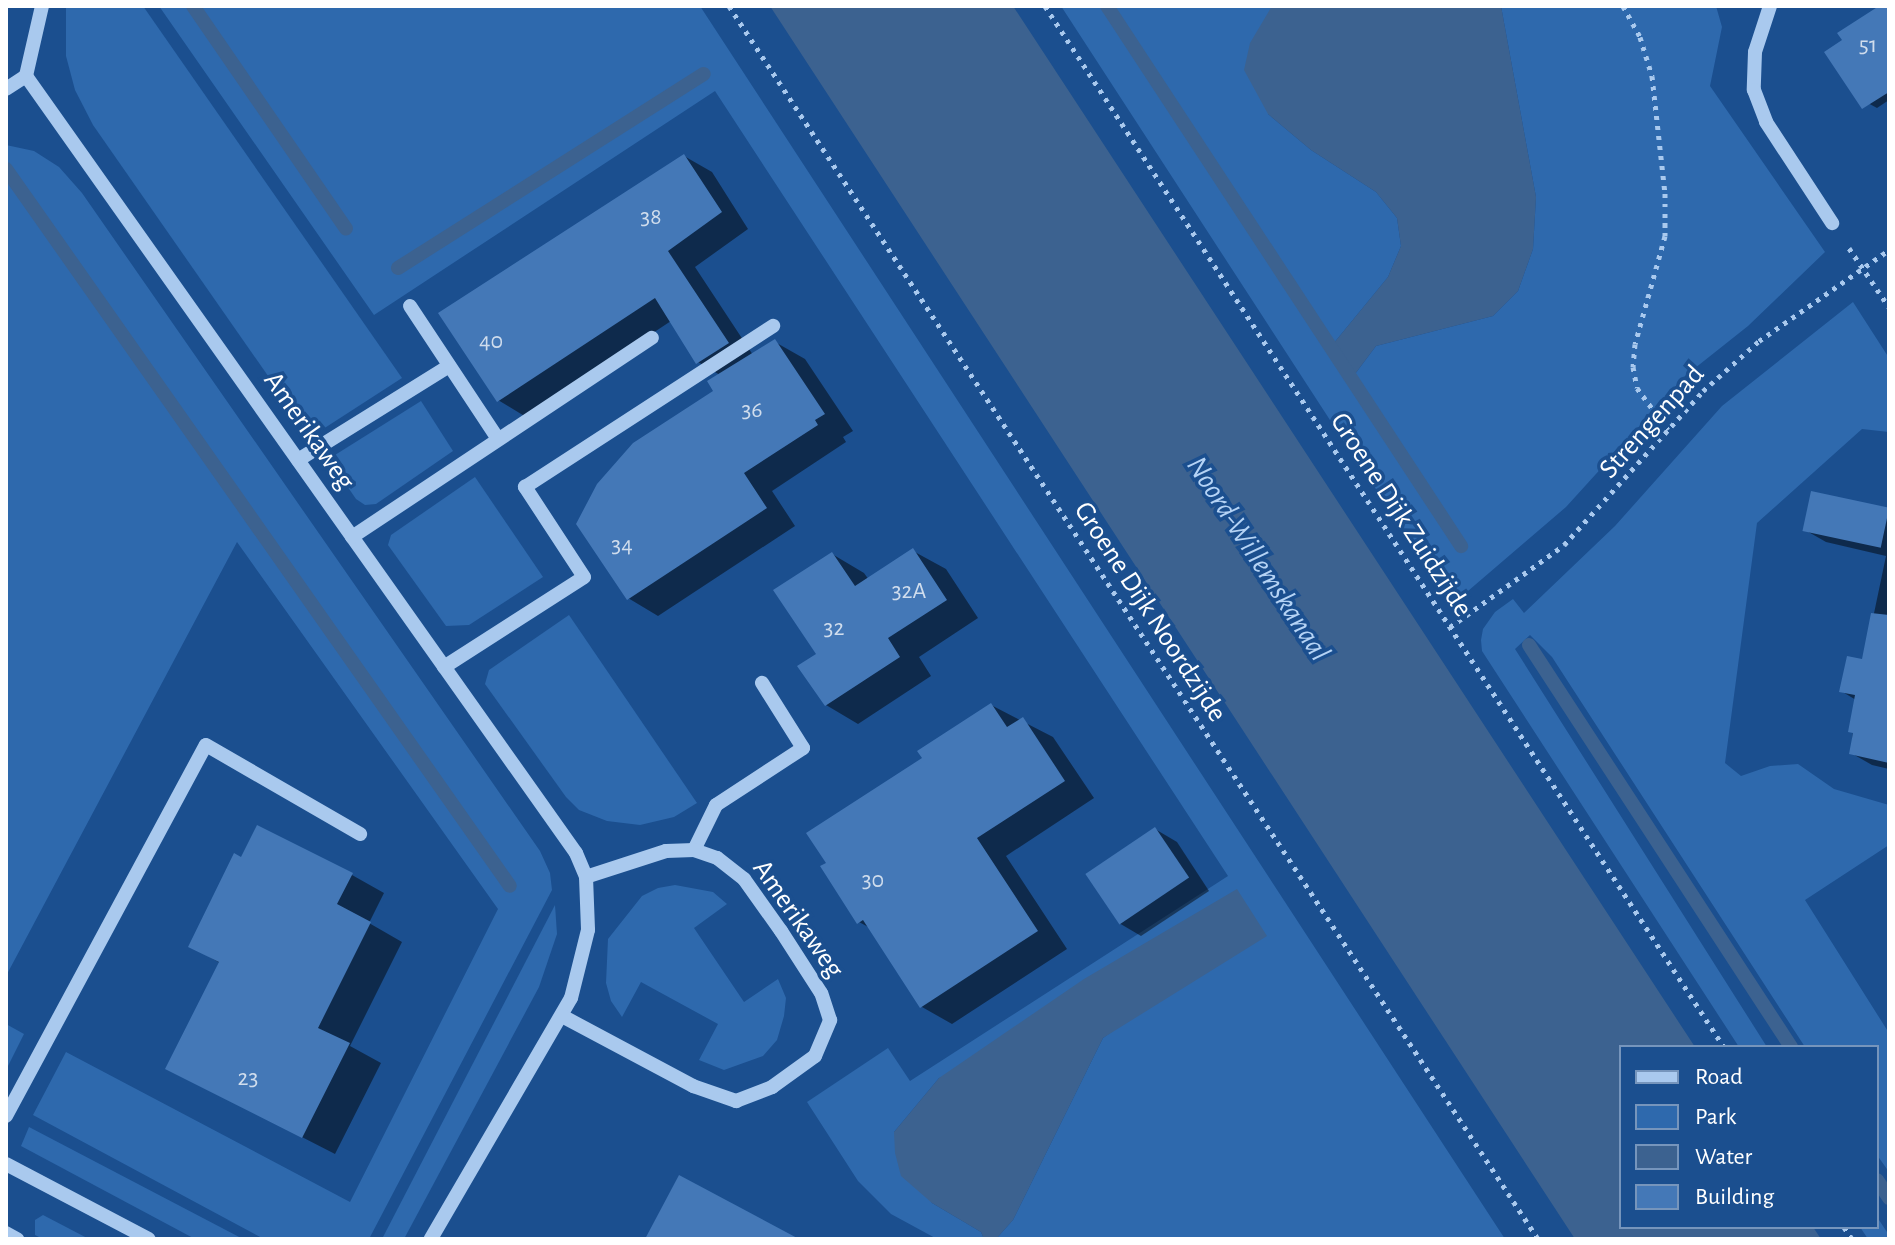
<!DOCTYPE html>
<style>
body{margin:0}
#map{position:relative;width:1895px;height:1245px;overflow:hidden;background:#1b4f8f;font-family:"Alegreya Sans",sans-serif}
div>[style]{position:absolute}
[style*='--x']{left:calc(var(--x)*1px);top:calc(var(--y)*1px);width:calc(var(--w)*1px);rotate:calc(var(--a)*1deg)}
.green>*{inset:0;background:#2e69ad}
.water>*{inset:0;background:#3c6290}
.shadow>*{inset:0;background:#0007}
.stream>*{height:14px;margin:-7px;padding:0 7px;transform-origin:7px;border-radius:7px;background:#3c6290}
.building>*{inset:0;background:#4478b7;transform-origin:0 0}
.path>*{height:5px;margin-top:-2.5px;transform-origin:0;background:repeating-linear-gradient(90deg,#a9c9ee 0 4px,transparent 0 10px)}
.minor>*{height:14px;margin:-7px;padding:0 7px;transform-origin:7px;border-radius:7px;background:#a9c9ee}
span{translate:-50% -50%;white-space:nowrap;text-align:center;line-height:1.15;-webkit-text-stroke:7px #1b4f8f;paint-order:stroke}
.number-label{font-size:24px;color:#d0dded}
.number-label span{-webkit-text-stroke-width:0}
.street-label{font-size:28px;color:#fff}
.water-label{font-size:30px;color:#b5d3f5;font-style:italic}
.frame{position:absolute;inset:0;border:8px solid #fff;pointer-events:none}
.legend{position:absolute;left:1619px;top:1045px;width:260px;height:184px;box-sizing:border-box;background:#1b4f8f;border:2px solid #7695bc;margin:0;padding:10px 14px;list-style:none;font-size:24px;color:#fff}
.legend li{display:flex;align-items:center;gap:16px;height:40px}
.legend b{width:40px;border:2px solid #7695bc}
</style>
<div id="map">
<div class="green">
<div style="clip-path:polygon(66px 6px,143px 6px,402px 378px,320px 431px,312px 433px,305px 429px,93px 125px,75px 90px,66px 56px)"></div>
<div style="clip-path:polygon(159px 6px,700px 6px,1505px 1239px,996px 1239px,1013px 1220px,1103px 1038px,1124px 1023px,939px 1078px,894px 1132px,932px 1203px,981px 1232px,984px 1239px,937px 1239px,891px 1214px,858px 1181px,807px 1102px,888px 1048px,910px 1081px,1228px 876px,715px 91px,374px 315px)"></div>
<div style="clip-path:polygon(1061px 6px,1272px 6px,1268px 114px,1311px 150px,1376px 192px,1397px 218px,1401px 246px,1388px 277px,1329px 349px,1352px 378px,1376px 346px,1493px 316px,1518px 291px,1533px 249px,1536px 197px,1501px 6px,1716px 6px,1722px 27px,1710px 86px,1825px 252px,1748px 326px,1685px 376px,1566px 507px,1454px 603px,1354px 457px)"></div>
<div style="clip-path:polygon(6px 145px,34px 151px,59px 167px,82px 193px,540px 851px,550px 873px,552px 890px,369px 1239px,264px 1239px,33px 1115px,66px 1052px,350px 1202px,498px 909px,237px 542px,6px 976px)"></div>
<div style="clip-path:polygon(1853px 302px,1889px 358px,1889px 432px,1862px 429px,1757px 523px,1725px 763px,1741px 776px,1770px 766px,1798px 764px,1834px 789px,1889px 805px,1889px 845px,1805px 900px,1889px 1033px,1889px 1172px,1877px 1155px,1877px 1047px,1805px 1047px,1552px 657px,1530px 635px,1515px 649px,1767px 1047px,1739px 1047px,1482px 651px,1481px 640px,1483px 629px,1495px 612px,1513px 599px,1524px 613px,1615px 526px,1722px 406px)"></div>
<div style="clip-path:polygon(421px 401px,453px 451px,376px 504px,365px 505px,356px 499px,332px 464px,335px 455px)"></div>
<div style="clip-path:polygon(475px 477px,543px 577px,469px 625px,446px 626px,388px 545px,391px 535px)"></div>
<div style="clip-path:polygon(569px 615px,697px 803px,674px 817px,640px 825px,607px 821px,579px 810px,566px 797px,485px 684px,489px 670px)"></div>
<div style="clip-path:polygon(675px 885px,713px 892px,727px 904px,694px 928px,744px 1002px,778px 979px,786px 998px,784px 1016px,777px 1040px,763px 1056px,724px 1070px,699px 1060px,718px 1024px,641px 982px,622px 1017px,611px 1001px,606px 983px,608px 939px,642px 896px,658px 888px)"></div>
<div style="clip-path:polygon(555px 905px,557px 934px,539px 987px,404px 1239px,382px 1239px)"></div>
<div style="clip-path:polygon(6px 1024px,24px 1034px,6px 1070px)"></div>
<div style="clip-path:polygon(29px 1127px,243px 1239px,195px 1239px,21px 1146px)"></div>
<div style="clip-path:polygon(43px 1215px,89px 1239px,43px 1239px,35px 1235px,35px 1220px)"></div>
<div style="clip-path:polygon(1877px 1217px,1889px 1235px,1889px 1239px,1868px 1239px,1860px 1227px,1877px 1227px)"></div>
</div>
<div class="water">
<div style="clip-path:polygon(770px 6px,1013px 6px,1695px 1047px,1621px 1047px,1621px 1227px,1813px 1227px,1821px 1239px,1575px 1239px)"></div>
<div style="clip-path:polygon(1272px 6px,1501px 6px,1536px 197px,1533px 249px,1518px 291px,1493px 316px,1376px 346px,1352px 378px,1329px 349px,1388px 277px,1401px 246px,1397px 218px,1376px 192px,1311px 150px,1268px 114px,1244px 70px,1250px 43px)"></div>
<div style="clip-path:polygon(1237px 889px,1267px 936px,1103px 1038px,1013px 1220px,996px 1239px,984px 1239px,981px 1232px,932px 1203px,901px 1176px,895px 1153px,894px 1132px,939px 1078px,1084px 979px)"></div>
</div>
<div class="shadow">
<div style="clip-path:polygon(1882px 6px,1889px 6px,1889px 100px,1877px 108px,1855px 96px,1845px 40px)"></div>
<div style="clip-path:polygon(684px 156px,712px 172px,748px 229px,695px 267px,753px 355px,775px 342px,805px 359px,853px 431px,843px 437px,846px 442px,772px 491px,795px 526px,658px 616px,628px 598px,720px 375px,698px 362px,671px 321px,526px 417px,498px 400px)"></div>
<div style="clip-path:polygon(1889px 510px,1889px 769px,1872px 765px,1851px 753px,1856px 700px,1841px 691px,1864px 661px,1886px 556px,1826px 542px,1805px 530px)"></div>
<div style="clip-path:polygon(913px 551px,946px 569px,978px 618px,919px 657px,931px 676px,858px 724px,826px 705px,818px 655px,832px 554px,864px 573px,869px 580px)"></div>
<div style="clip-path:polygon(991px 705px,1053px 737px,1094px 798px,1006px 856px,1067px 949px,952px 1024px,922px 1007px,872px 929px,859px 922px,925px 758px)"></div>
<div style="clip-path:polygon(1155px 829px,1177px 842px,1209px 891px,1141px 936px,1119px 923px)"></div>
<div style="clip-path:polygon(352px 875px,384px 893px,369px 923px,402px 942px,350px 1046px,381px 1063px,335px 1154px,167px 1068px,220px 963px,190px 946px)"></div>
</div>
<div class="stream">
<div style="--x:193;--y:6;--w:270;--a:55.5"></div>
<div style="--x:1107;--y:6;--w:646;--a:56.75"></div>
<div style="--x:6;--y:169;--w:876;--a:54.9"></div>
<div style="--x:398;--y:268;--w:362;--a:-32.4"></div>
<div style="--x:1529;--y:645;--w:480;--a:56.9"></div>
<div style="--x:1877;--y:1180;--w:22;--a:56"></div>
</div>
<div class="building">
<div style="clip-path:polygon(1879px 6px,1889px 6px,1889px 92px,1862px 109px,1824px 52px,1842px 40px,1837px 33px)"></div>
<div style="clip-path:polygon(684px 154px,722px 212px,668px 251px,729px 343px,696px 364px,655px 298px,497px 402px,438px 313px)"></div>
<div style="clip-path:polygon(775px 339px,825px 414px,815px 420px,818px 425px,744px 473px,767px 508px,627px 600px,576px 524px,597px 484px,633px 443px,713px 391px,707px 381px)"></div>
<div style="left:1811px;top:491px;width:80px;height:41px;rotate:12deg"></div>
<div style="clip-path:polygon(913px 548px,947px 600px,888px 638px,900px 657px,825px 706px,797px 666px,816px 654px,773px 590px,832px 552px,855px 586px)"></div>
<div style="clip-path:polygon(1871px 613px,1889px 615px,1889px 763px,1849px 754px,1853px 733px,1848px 732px,1855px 695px,1839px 692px,1847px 656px,1862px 659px)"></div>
<div style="clip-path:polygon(991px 703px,1007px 727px,1023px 717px,1065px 781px,977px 838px,1038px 931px,920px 1008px,863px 920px,857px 924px,820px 866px,826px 863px,806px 833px,922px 758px,917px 751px)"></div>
<div style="clip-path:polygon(257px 825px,353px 873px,337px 904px,371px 922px,318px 1028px,350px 1043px,302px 1138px,165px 1069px,219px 962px,188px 947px,234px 853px,241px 857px)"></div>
<div style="left:1155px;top:827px;width:61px;height:84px;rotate:56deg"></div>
<div style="clip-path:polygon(679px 1175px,799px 1239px,645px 1239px)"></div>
</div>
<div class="path">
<div style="--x:729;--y:6;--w:1475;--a:56.73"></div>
<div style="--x:1045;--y:6;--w:1243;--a:56.89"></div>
<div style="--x:1623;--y:6;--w:35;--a:61"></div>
<div style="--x:1640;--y:37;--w:41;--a:72.9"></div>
<div style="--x:1652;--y:76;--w:118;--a:83.7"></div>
<div style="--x:1665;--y:193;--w:43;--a:90"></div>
<div style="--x:1665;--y:236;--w:112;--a:105.5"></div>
<div style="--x:1635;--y:344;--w:23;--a:95"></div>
<div style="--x:1633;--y:367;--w:21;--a:79"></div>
<div style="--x:1637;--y:388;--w:52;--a:53.6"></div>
<div style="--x:1849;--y:248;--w:71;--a:55.9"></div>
<div style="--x:1450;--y:627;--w:140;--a:-35.7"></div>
<div style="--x:1564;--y:545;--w:207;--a:-47.9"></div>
<div style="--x:1703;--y:391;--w:75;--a:-41.8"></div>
<div style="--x:1759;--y:341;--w:159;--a:-35"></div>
<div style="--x:1844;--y:1227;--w:14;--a:56"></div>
</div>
<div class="minor">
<div style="--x:42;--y:6;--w:72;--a:102.9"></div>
<div style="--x:26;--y:76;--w:952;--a:54.71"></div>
<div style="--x:576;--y:853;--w:26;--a:67"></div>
<div style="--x:586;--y:877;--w:53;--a:87.8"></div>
<div style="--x:588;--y:930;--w:70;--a:104"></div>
<div style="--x:571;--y:998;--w:279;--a:120.2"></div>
<div style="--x:1770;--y:6;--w:48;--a:108.1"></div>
<div style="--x:1755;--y:52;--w:38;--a:92"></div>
<div style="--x:1754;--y:90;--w:34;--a:69"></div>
<div style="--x:1766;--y:122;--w:121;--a:56.8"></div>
<div style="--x:6;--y:89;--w:24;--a:-33"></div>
<div style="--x:410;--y:306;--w:159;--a:56.5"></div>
<div style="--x:298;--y:460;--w:178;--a:-31.9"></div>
<div style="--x:352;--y:537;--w:360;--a:-33.6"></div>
<div style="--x:444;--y:667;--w:166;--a:-32.7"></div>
<div style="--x:584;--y:577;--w:108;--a:-123.2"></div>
<div style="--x:525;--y:487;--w:296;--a:-33"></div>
<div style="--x:694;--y:850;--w:50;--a:-63.9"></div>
<div style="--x:716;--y:805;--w:104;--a:-33.2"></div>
<div style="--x:803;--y:748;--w:77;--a:-122.2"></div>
<div style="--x:562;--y:1016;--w:149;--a:28.1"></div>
<div style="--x:693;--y:1086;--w:46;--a:19.2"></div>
<div style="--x:736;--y:1101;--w:39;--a:-21"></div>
<div style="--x:772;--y:1087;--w:53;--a:-35.8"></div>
<div style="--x:815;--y:1056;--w:39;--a:-67"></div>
<div style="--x:830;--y:1020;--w:28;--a:-108"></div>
<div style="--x:821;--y:993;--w:74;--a:-122.8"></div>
<div style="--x:781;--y:931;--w:64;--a:-125.4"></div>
<div style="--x:744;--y:879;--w:34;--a:-142"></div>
<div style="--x:717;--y:858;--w:24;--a:-161"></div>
<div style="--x:694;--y:850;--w:28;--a:178"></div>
<div style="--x:666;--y:851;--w:84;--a:162"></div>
<div style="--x:6;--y:1116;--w:421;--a:-61.7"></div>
<div style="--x:206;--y:745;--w:178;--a:30"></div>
<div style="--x:6;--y:1164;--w:161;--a:27.7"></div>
<div style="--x:6;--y:1233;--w:13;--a:29"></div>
</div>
<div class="number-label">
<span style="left:1868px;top:46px">51</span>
<span style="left:651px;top:218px">38</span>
<span style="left:491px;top:342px">40</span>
<span style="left:752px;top:411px">36</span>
<span style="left:622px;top:546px">34</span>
<span style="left:909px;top:592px">32A</span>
<span style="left:834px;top:629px">32</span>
<span style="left:873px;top:881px">30</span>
<span style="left:248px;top:1079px">23</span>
</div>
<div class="street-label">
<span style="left:1652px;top:422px;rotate:-48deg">Strengenpad</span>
<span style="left:309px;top:431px;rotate:55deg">Amerikaweg</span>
<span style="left:1401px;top:515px;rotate:57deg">Groene Dijk Zuidzijde</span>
<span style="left:1150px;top:612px;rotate:57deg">Groene Dijk Noordzijde</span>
<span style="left:798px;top:919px;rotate:55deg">Amerikaweg</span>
</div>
<div class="water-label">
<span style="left:1258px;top:559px;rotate:57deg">Noord-Willemskanaal</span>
</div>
<div class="frame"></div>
<ul class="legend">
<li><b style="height:10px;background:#a9c9ee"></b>Road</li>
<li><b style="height:22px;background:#2e69ad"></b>Park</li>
<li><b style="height:22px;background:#3c6290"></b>Water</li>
<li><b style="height:22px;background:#4478b7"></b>Building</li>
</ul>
</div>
